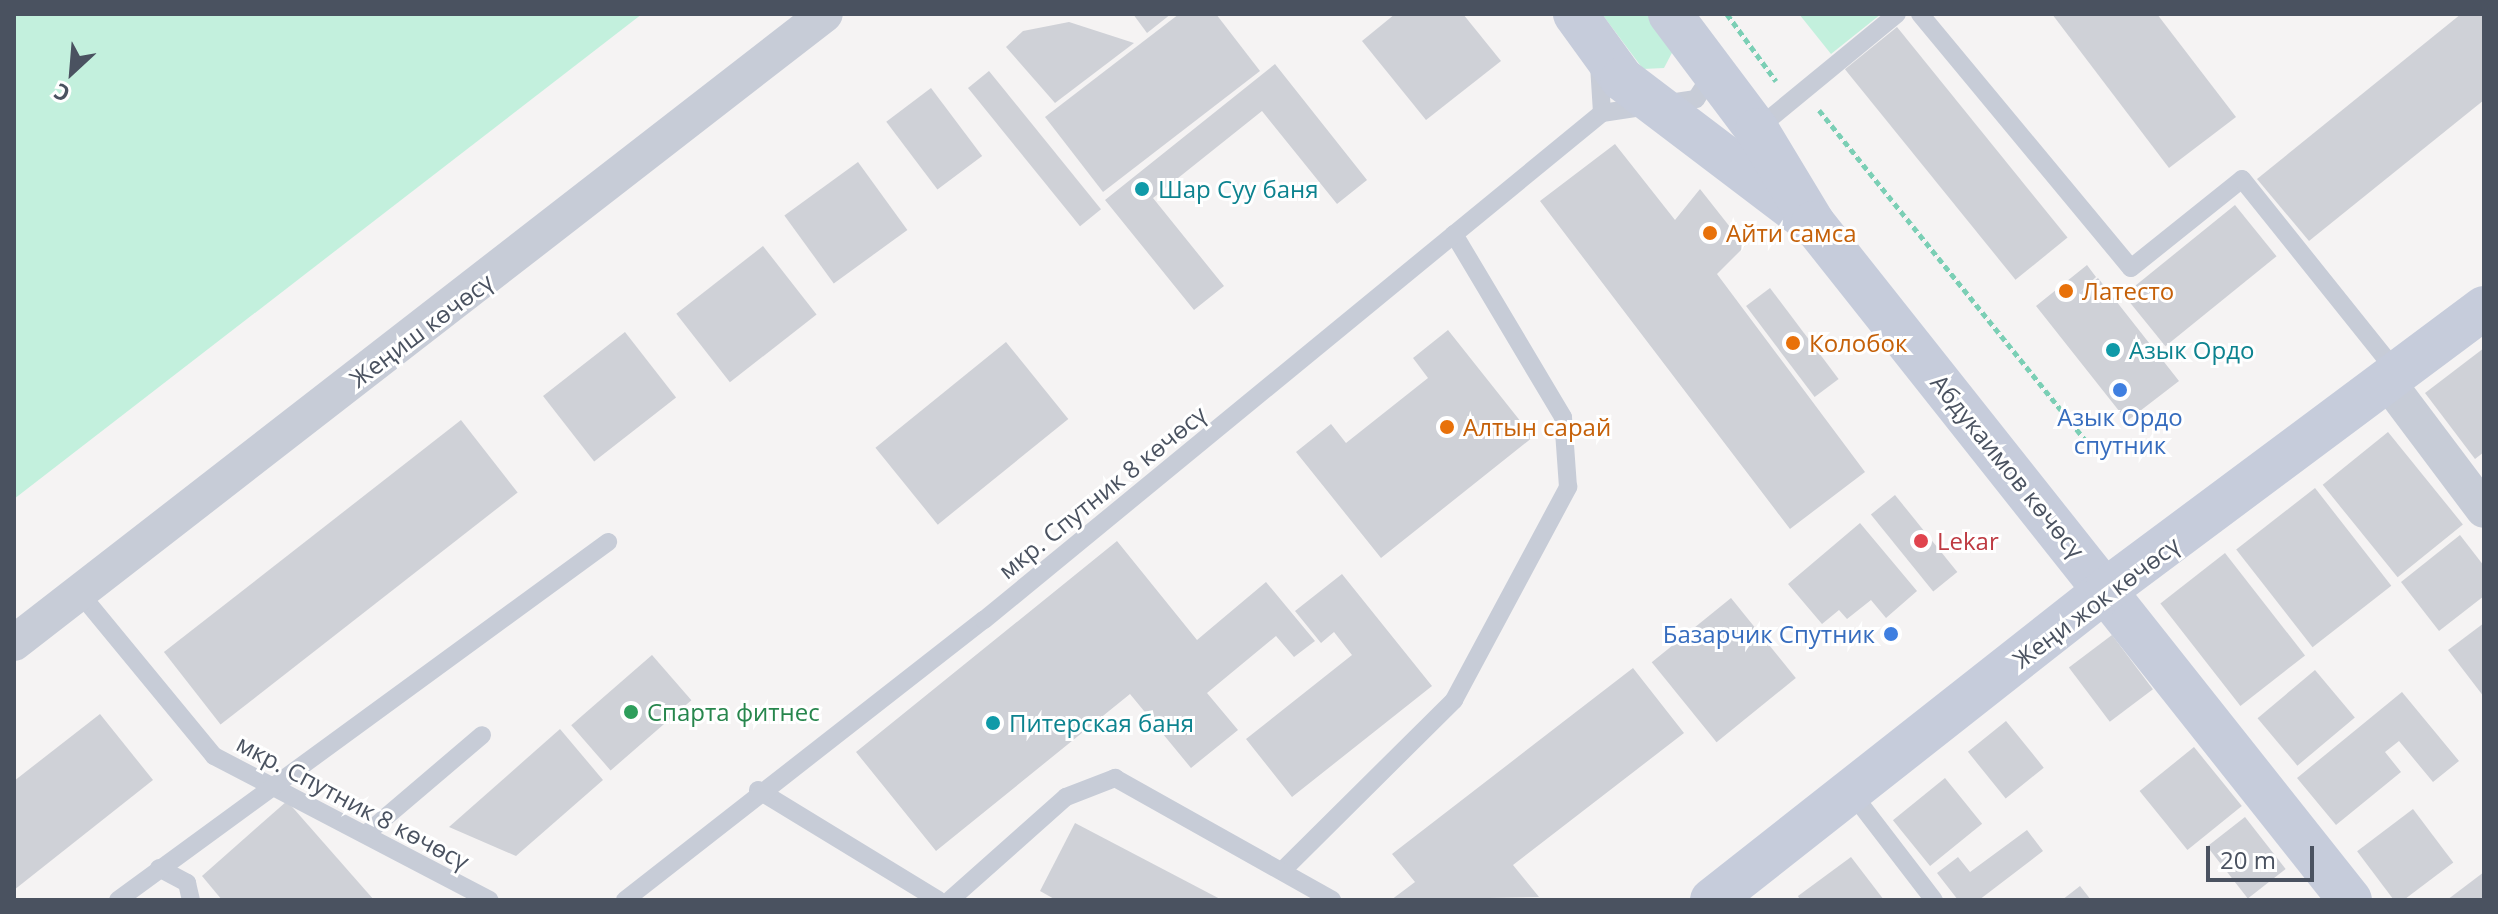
<!DOCTYPE html>
<meta charset="utf-8">
<style>
body{margin:0}
#map{position:relative;width:2498px;height:914px;overflow:hidden;background:#f5f3f3;font-family:"Open Sans",sans-serif}
div>[style]{position:absolute}
[style*='--x']{left:calc(var(--x)*1px);top:calc(var(--y)*1px);width:calc(var(--w)*1px);rotate:calc(var(--a)*1deg)}
.green>*{inset:0;background:#c3f0dd}
.building>*{inset:0;background:#cfd1d7;transform-origin:0 0}
.path>*{height:5px;margin-top:-2.5px;transform-origin:0;background:repeating-linear-gradient(90deg,#7bcfb5 0 6px,transparent 0 10px)}
.lane>*{height:18px;margin:-9px;padding:0 9px;transform-origin:9px;border-radius:9px;background:#c7ccd7}
.street>*{height:36px;margin:-18px;padding:0 18px;transform-origin:18px;border-radius:18px;background:#c7ccd7}
.secondary>*{height:44px;margin:-22px;padding:0 22px;transform-origin:22px;border-radius:22px;background:#c6ccdb}
.dots>*{width:22px;height:22px;translate:-50% -50%;box-sizing:border-box;border:4px solid #fff;border-radius:50%}
span{translate:-50% -50%;white-space:nowrap;text-align:center;line-height:1.15;-webkit-text-stroke:6px #fff;paint-order:stroke}
.culture-label{font-size:24px;color:#0d838f}
.left{translate:0 -50%;text-align:left}
.food-label{font-size:24px;color:#c56008}
.street-label{font-size:24px;color:#4a5260}
.shop-label{font-size:24px;color:#366cbe}
.right{translate:-100% -50%;text-align:right}
.health-label{font-size:24px;color:#be3a42}
.leisure-label{font-size:24px;color:#27864d}
.frame{position:absolute;inset:0;border:16px solid #4a5260;pointer-events:none}
.north{position:absolute;left:32px;top:32px;width:80px;height:80px;-webkit-text-stroke:6px #fff;paint-order:stroke;rotate:206deg;font-size:22px;font-weight:700;line-height:32px;text-align:center;color:#4a5260}
.north::after{content:'';display:block;margin:auto;width:28px;height:36px;background:#4a5260;clip-path:polygon(50% 0,100% 100%,50% 72%,0 100%)}
.scale{position:absolute;left:2206px;top:846px;width:108px;height:36px;box-sizing:border-box;border:4px solid #4a5260;border-top:0;padding-left:10px;font-size:24px;line-height:28px;white-space:nowrap;color:#4a5260;-webkit-text-stroke:6px #fff;paint-order:stroke}
</style>
<div id="map">
<div class="green">
<div style="clip-path:polygon(14px 14px,642px 14px,14px 499px)"></div>
<div style="clip-path:polygon(1602px 14px,1647px 14px,1674px 49px,1664px 68px,1643px 69px)"></div>
<div style="clip-path:polygon(1799px 14px,1881px 14px,1831px 54px)"></div>
</div>
<div class="building">
<div style="clip-path:polygon(1133px 14px,1171px 14px,1147px 33px)"></div>
<div style="clip-path:polygon(1179px 14px,1216px 14px,1260px 71px,1103px 192px,1045px 117px)"></div>
<div style="clip-path:polygon(1395px 14px,1463px 14px,1501px 61px,1426px 120px,1362px 41px)"></div>
<div style="clip-path:polygon(2052px 14px,2157px 14px,2236px 117px,2169px 168px)"></div>
<div style="clip-path:polygon(2461px 14px,2484px 14px,2484px 100px,2309px 241px,2257px 179px)"></div>
<div style="clip-path:polygon(1069px 22px,1134px 43px,1055px 103px,1006px 47px,1023px 31px)"></div>
<div style="left:1897px;top:27px;width:271px;height:67px;rotate:51deg"></div>
<div style="clip-path:polygon(1275px 64px,1367px 180px,1337px 204px,1262px 111px,1153px 198px,1224px 286px,1194px 310px,1105px 200px)"></div>
<div style="left:989px;top:71px;width:178px;height:27px;rotate:51deg"></div>
<div style="left:931px;top:88px;width:85px;height:56px;rotate:53deg"></div>
<div style="clip-path:polygon(1615px 144px,1675px 220px,1700px 189px,1745px 246px,1717px 274px,1865px 472px,1790px 529px,1540px 201px)"></div>
<div style="left:858px;top:162px;width:84px;height:91px;rotate:54deg"></div>
<div style="left:2235px;top:205px;width:66px;height:143px;rotate:51deg"></div>
<div style="left:763px;top:246px;width:87px;height:110px;rotate:52deg"></div>
<div style="clip-path:polygon(2087px 265px,2096px 277px,2079px 293px,2098px 278px,2179px 381px,2127px 421px,2036px 306px)"></div>
<div style="left:1770px;top:288px;width:114px;height:30px;rotate:53deg"></div>
<div style="clip-path:polygon(1448px 330px,1533px 437px,1381px 558px,1296px 452px,1331px 424px,1346px 443px,1428px 378px,1413px 358px)"></div>
<div style="left:625px;top:332px;width:83px;height:104px;rotate:52deg"></div>
<div style="left:1006px;top:342px;width:99px;height:168px;rotate:51deg"></div>
<div style="clip-path:polygon(2484px 348px,2484px 452px,2475px 459px,2425px 393px)"></div>
<div style="left:461px;top:420px;width:92px;height:377px;rotate:52deg"></div>
<div style="left:2388px;top:432px;width:119px;height:84px;rotate:51deg"></div>
<div style="left:2315px;top:488px;width:124px;height:100px;rotate:52deg"></div>
<div style="left:1895px;top:495px;width:99px;height:31px;rotate:51deg"></div>
<div style="clip-path:polygon(1860px 523px,1917px 591px,1886px 618px,1871px 600px,1847px 619px,1839px 610px,1822px 624px,1788px 584px)"></div>
<div style="clip-path:polygon(2460px 535px,2484px 566px,2484px 596px,2439px 631px,2401px 582px)"></div>
<div style="clip-path:polygon(1117px 541px,1197px 640px,1266px 582px,1315px 641px,1294px 657px,1276px 636px,1207px 693px,1238px 730px,1191px 768px,1130px 694px,936px 851px,856px 752px)"></div>
<div style="left:2225px;top:553px;width:130px;height:82px;rotate:52deg"></div>
<div style="clip-path:polygon(1342px 574px,1432px 686px,1292px 797px,1246px 739px,1352px 655px,1334px 632px,1321px 643px,1295px 611px)"></div>
<div style="left:1731px;top:598px;width:103px;height:102px;rotate:51deg"></div>
<div style="clip-path:polygon(2484px 623px,2484px 697px,2448px 650px)"></div>
<div style="left:2112px;top:635px;width:68px;height:54px;rotate:53deg"></div>
<div style="left:652px;top:655px;width:60px;height:107px;rotate:49deg"></div>
<div style="clip-path:polygon(1633px 668px,1684px 733px,1513px 865px,1539px 897px,1391px 900px,1415px 882px,1392px 854px)"></div>
<div style="left:2315px;top:670px;width:62px;height:75px;rotate:50deg"></div>
<div style="clip-path:polygon(2402px 692px,2459px 761px,2433px 782px,2399px 741px,2385px 752px,2401px 772px,2336px 825px,2297px 778px)"></div>
<div style="clip-path:polygon(100px 714px,153px 780px,14px 890px,14px 781px)"></div>
<div style="left:2006px;top:721px;width:60px;height:49px;rotate:51deg"></div>
<div style="clip-path:polygon(560px 729px,603px 780px,516px 856px,449px 827px)"></div>
<div style="left:2194px;top:747px;width:76px;height:70px;rotate:51deg"></div>
<div style="left:1945px;top:778px;width:59px;height:67px;rotate:51deg"></div>
<div style="clip-path:polygon(287px 801px,374px 900px,222px 900px,202px 876px)"></div>
<div style="left:2413px;top:809px;width:67px;height:70px;rotate:53deg"></div>
<div style="left:2245px;top:817px;width:66px;height:48px;rotate:52deg"></div>
<div style="clip-path:polygon(1075px 823px,1222px 900px,1056px 900px,1040px 891px)"></div>
<div style="clip-path:polygon(2027px 830px,2043px 851px,1979px 900px,1958px 900px,1937px 873px,1958px 857px,1970px 872px)"></div>
<div style="clip-path:polygon(1851px 857px,1884px 900px,1800px 900px,1798px 896px)"></div>
<div style="clip-path:polygon(2484px 872px,2484px 900px,2447px 900px)"></div>
<div style="clip-path:polygon(2080px 886px,2091px 900px,2062px 900px)"></div>
</div>
<div class="path">
<div style="--x:1727;--y:14;--w:83;--a:53.8"></div>
<div style="--x:1819;--y:110;--w:433;--a:51.1"></div>
</div>
<div class="lane">
<div style="--x:1920;--y:14;--w:330;--a:50.3"></div>
<div style="--x:2131;--y:268;--w:142;--a:-38.7"></div>
<div style="--x:2242;--y:179;--w:250;--a:51.3"></div>
<div style="--x:1599;--y:65;--w:48;--a:86.4"></div>
<div style="--x:1757;--y:129;--w:181;--a:-39.4"></div>
<div style="--x:78;--y:591;--w:214;--a:50.5"></div>
<div style="--x:214;--y:756;--w:311;--a:27.6"></div>
<div style="--x:758;--y:790;--w:211;--a:31.4"></div>
<div style="--x:1851;--y:792;--w:136;--a:52.5"></div>
<div style="--x:367;--y:833;--w:151;--a:-40.4"></div>
<div style="--x:159;--y:868;--w:32;--a:28"></div>
<div style="--x:187;--y:883;--w:17;--a:77"></div>
<div style="--x:1282;--y:871;--w:243;--a:-44.8"></div>
<div style="--x:1454;--y:700;--w:242;--a:-61.8"></div>
<div style="--x:1568;--y:487;--w:70;--a:-94.1"></div>
<div style="--x:1563;--y:417;--w:213;--a:-120.8"></div>
<div style="--x:118;--y:900;--w:607;--a:-36.15"></div>
<div style="--x:625;--y:900;--w:455;--a:-38"></div>
<div style="--x:984;--y:620;--w:799;--a:-39.37"></div>
<div style="--x:1602;--y:113;--w:95;--a:-8.5"></div>
<div style="--x:1696;--y:99;--w:31;--a:-57"></div>
<div style="--x:950;--y:900;--w:155;--a:-41.6"></div>
<div style="--x:1066;--y:797;--w:53;--a:-21.2"></div>
<div style="--x:1115;--y:778;--w:249;--a:29.3"></div>
</div>
<div class="street">
<div style="--x:2387;--y:381;--w:161;--a:53.1"></div>
<div style="--x:14;--y:643;--w:1026;--a:-37.8"></div>
</div>
<div class="secondary">
<div style="--x:1575;--y:14;--w:80;--a:54.1"></div>
<div style="--x:1622;--y:79;--w:225;--a:37.2"></div>
<div style="--x:1670;--y:14;--w:145;--a:53.1"></div>
<div style="--x:1757;--y:130;--w:109;--a:58.9"></div>
<div style="--x:1813;--y:223;--w:864;--a:51.58"></div>
<div style="--x:1712;--y:900;--w:503;--a:-38.21"></div>
<div style="--x:2107;--y:589;--w:470;--a:-36.7"></div>
</div>
<div class="dots">
<div style="left:1142px;top:189px;background:#0f9aa8"></div>
<div style="left:1710px;top:233px;background:#e8710a"></div>
<div style="left:2066px;top:291px;background:#e8710a"></div>
<div style="left:1793px;top:343px;background:#e8710a"></div>
<div style="left:2113px;top:350px;background:#0f9aa8"></div>
<div style="left:2120px;top:390px;background:#3f7fe0"></div>
<div style="left:1447px;top:427px;background:#e8710a"></div>
<div style="left:1921px;top:541px;background:#e0444e"></div>
<div style="left:1891px;top:634px;background:#3f7fe0"></div>
<div style="left:631px;top:712px;background:#2e9e5b"></div>
<div style="left:993px;top:723px;background:#0f9aa8"></div>
</div>
<div class="culture-label">
<span class="left" style="left:1158px;top:189px">Шар Суу баня</span>
<span class="left" style="left:2129px;top:350px">Азык Ордо</span>
<span class="left" style="left:1009px;top:723px">Питерская баня</span>
</div>
<div class="food-label">
<span class="left" style="left:1726px;top:233px">Айти самса</span>
<span class="left" style="left:2082px;top:291px">Латесто</span>
<span class="left" style="left:1809px;top:343px">Колобок</span>
<span class="left" style="left:1463px;top:427px">Алтын сарай</span>
</div>
<div class="street-label">
<span style="left:421px;top:330px;rotate:-37deg">Жеңиш көчөсү</span>
<span style="left:2008px;top:466px;rotate:51deg">Абдукаимов көчөсү</span>
<span style="left:1102px;top:492px;rotate:-39deg">мкр. Спутник 8 көчөсү</span>
<span style="left:2096px;top:602px;rotate:-37deg">Жеңи жок көчөсү</span>
<span style="left:353px;top:802px;rotate:28deg">мкр. Спутник 8 көчөсү</span>
</div>
<div class="shop-label">
<span style="left:2120px;top:431px">Азык Ордо<br>спутник</span>
<span class="right" style="left:1875px;top:634px">Базарчик Спутник</span>
</div>
<div class="health-label">
<span class="left" style="left:1937px;top:541px">Lekar</span>
</div>
<div class="leisure-label">
<span class="left" style="left:647px;top:712px">Спарта фитнес</span>
</div>
<div class="frame"></div>
<div class="north">С</div>
<div class="scale">20 m</div>
</div>
